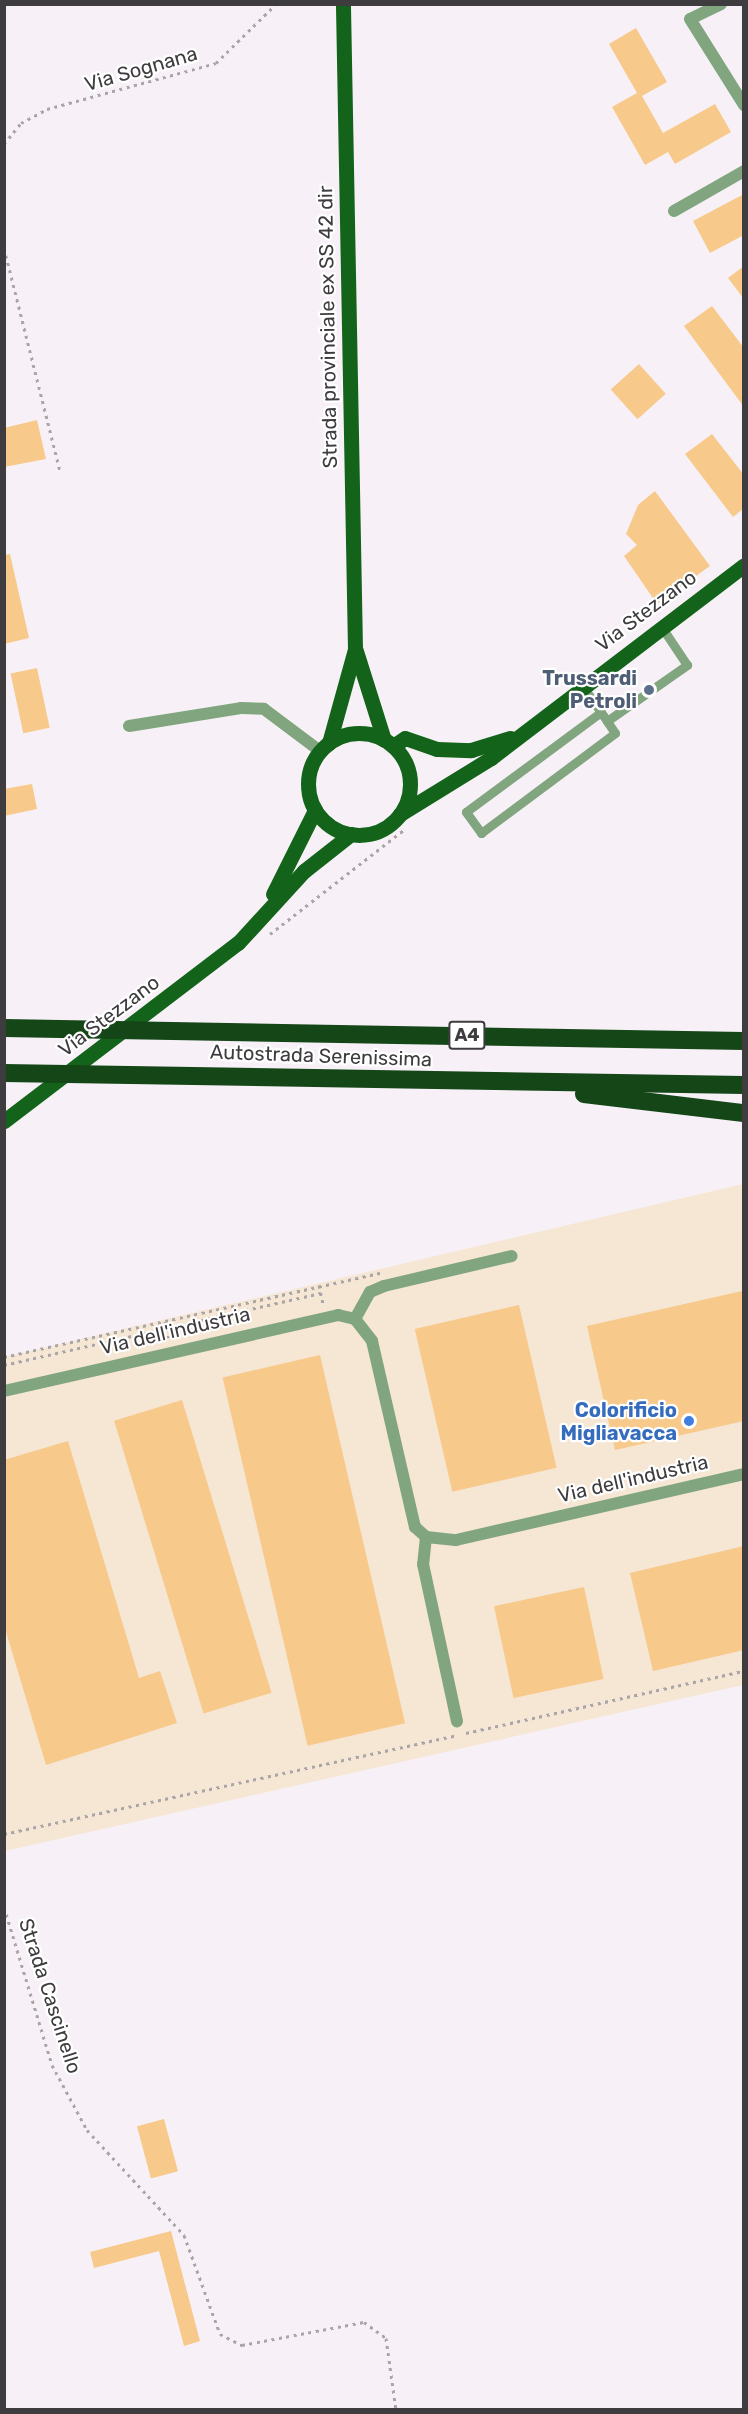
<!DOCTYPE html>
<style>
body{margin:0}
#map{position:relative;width:748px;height:2414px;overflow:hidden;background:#f7f1f7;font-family:Rubik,sans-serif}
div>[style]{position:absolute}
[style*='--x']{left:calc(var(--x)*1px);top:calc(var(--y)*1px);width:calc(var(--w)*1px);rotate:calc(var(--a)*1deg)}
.industrial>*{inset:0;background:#f6e6d4}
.building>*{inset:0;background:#f7c98a;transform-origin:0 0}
.path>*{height:3px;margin-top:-1.5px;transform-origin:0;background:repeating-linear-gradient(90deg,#a9a5a9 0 3px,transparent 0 7.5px)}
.service>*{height:9px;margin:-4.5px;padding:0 4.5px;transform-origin:4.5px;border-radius:4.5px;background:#81a67f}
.minor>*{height:12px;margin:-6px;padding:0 6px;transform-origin:6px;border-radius:6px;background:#81a67f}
.primary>*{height:15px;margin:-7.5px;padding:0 7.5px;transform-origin:7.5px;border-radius:7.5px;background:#13641a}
.primary>.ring{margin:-7.5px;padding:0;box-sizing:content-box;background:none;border:15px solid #13641a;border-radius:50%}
.motorway>*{height:18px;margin:-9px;padding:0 9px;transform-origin:9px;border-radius:9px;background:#144617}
.dots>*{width:16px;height:16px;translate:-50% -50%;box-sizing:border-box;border:3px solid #fff;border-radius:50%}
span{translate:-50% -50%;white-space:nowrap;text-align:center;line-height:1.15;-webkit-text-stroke:4.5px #fff;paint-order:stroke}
.shield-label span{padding:2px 4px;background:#fff;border:2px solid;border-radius:4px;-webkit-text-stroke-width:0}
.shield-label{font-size:18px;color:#3e3c3e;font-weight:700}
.street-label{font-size:20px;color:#3e3c3e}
.service-label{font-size:20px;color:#4e5e75;font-weight:700}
.right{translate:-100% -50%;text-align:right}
.shop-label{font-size:20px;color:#366cbe;font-weight:700}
.frame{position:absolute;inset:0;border:6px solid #3e3c3e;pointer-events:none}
</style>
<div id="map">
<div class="industrial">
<div style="clip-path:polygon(743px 1184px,743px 1685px,5px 1851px,4px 1357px)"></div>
</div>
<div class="building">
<div style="clip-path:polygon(636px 28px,667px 82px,642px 96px,663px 133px,715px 104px,731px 132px,675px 164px,668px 152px,645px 165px,612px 107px,637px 93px,609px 44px)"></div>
<div style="clip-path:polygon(744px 194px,744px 235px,710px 253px,693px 221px)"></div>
<div style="clip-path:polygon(744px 266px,744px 299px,728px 278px)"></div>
<div style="clip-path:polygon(712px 306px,744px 348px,744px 407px,684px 326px)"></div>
<div style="left:639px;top:364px;width:40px;height:38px;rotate:48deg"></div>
<div style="clip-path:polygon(37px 420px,46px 459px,4px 467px,4px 428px)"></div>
<div style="clip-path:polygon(712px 434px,744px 475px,744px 508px,733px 517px,685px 454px)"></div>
<div style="clip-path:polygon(655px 491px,710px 566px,657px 604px,624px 556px,637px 545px,626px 534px,638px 505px)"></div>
<div style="clip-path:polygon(10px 554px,29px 638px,4px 644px,4px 555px)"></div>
<div style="left:37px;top:668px;width:61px;height:27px;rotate:78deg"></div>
<div style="clip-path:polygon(32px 784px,37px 809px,4px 816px,4px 789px)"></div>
<div style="clip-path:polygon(742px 1291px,744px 1421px,615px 1450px,587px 1326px)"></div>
<div style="left:519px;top:1305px;width:167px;height:107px;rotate:77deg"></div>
<div style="left:320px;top:1355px;width:378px;height:100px;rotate:77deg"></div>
<div style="left:182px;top:1400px;width:306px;height:71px;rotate:73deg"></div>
<div style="clip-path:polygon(68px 1441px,139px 1678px,160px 1671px,177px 1723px,46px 1765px,4px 1625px,4px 1460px)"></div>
<div style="clip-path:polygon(744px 1546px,744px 1650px,653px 1671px,630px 1573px)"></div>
<div style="left:584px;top:1587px;width:94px;height:92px;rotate:78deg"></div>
<div style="left:164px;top:2119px;width:54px;height:28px;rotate:75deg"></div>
<div style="clip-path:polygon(171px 2231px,200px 2341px,184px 2346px,159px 2251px,94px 2268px,90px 2252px)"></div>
</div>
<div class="path">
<div style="--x:4;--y:144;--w:27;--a:-51"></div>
<div style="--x:21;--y:123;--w:30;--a:-28"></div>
<div style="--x:47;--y:109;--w:175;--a:-15.2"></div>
<div style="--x:216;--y:63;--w:84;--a:-44.5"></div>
<div style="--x:4;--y:248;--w:230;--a:75.9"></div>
<div style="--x:270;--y:934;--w:171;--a:-37.9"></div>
<div style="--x:319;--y:1285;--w:19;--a:78"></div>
<div style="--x:165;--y:1321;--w:17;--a:80"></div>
<div style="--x:4;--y:1357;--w:386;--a:-12.6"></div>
<div style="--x:4;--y:1365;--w:325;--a:-12.8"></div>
<div style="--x:466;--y:1733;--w:285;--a:-12.6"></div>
<div style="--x:4;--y:1834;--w:461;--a:-12.3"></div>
<div style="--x:4;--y:1907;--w:165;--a:73.1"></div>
<div style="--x:52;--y:2065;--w:74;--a:61.7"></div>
<div style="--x:87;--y:2130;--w:143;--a:47.3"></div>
<div style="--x:184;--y:2235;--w:105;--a:70"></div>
<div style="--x:220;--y:2334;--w:25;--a:27"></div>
<div style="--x:242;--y:2345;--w:124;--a:-10.7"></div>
<div style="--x:364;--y:2322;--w:27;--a:36"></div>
<div style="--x:386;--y:2338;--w:73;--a:82.1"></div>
</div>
<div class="service">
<div style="--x:582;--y:685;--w:44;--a:55.2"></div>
<div style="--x:607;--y:721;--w:98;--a:-35"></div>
<div style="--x:687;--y:665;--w:47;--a:-123.7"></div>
<div style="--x:601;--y:712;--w:168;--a:143.5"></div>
<div style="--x:466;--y:812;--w:26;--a:54"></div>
<div style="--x:481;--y:833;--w:167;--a:-36.7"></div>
<div style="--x:615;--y:733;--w:14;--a:-124"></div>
</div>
<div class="minor">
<div style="--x:721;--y:4;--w:34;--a:154"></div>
<div style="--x:690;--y:19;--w:102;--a:57.9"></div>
<div style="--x:674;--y:211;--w:81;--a:-29.7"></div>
<div style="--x:129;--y:726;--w:113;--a:-9.1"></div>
<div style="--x:241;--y:708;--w:23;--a:2"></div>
<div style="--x:264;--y:709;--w:70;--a:36.9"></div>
<div style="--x:355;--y:1319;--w:31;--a:-61"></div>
<div style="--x:370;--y:1292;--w:15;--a:-23"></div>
<div style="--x:384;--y:1286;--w:131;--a:-13.2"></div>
<div style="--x:4;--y:1391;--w:343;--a:-12.8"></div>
<div style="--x:338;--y:1315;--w:17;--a:13"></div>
<div style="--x:355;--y:1319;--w:28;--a:52"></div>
<div style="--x:372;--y:1341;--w:191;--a:77"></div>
<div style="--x:415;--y:1527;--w:15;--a:42"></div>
<div style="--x:426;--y:1537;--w:30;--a:6"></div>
<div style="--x:456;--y:1540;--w:295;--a:-12.9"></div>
<div style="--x:426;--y:1537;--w:27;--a:96"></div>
<div style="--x:423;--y:1564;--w:161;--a:77.8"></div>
</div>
<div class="primary">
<div style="--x:356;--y:651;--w:93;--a:72.5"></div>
<div class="ring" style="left:308px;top:733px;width:87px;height:87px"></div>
<div style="--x:329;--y:743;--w:98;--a:-74.5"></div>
<div style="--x:355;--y:649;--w:645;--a:-91.07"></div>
<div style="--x:393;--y:746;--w:14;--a:-34"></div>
<div style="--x:405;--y:738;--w:34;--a:19"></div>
<div style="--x:437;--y:749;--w:34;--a:2"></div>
<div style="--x:471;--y:750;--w:41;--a:-17.1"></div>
<div style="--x:400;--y:814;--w:107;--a:-31.6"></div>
<div style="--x:491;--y:758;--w:318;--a:-37.3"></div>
<div style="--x:273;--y:894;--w:94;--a:-63.4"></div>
<div style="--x:4;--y:1121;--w:294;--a:-37.3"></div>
<div style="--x:238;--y:943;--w:98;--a:-47.5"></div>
<div style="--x:304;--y:871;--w:60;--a:-38.2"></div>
</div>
<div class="motorway">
<div style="--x:4;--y:1028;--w:740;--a:1.01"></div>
<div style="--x:4;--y:1073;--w:740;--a:0.93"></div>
<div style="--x:584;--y:1094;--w:161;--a:6.8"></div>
</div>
<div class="dots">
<div style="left:649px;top:690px;background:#5c6f8a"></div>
<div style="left:689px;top:1421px;background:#3f7fe0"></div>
</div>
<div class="shield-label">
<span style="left:467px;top:1035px">A4</span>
</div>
<div class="street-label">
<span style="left:141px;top:69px;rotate:-16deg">Via Sognana</span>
<span style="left:328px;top:327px;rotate:-91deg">Strada provinciale ex SS 42 dir</span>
<span style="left:646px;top:611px;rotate:-37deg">Via Stezzano</span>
<span style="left:109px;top:1016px;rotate:-37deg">Via Stezzano</span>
<span style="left:321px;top:1056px;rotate:2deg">Autostrada Serenissima</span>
<span style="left:175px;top:1331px;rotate:-13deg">Via dell'industria</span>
<span style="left:633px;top:1479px;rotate:-13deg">Via dell'industria</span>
<span style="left:50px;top:1996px;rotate:72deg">Strada Cascinello</span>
</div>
<div class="service-label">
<span class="right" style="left:637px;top:690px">Trussardi<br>Petroli</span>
</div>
<div class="shop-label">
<span class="right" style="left:677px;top:1422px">Colorificio<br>Migliavacca</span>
</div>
<div class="frame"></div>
</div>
